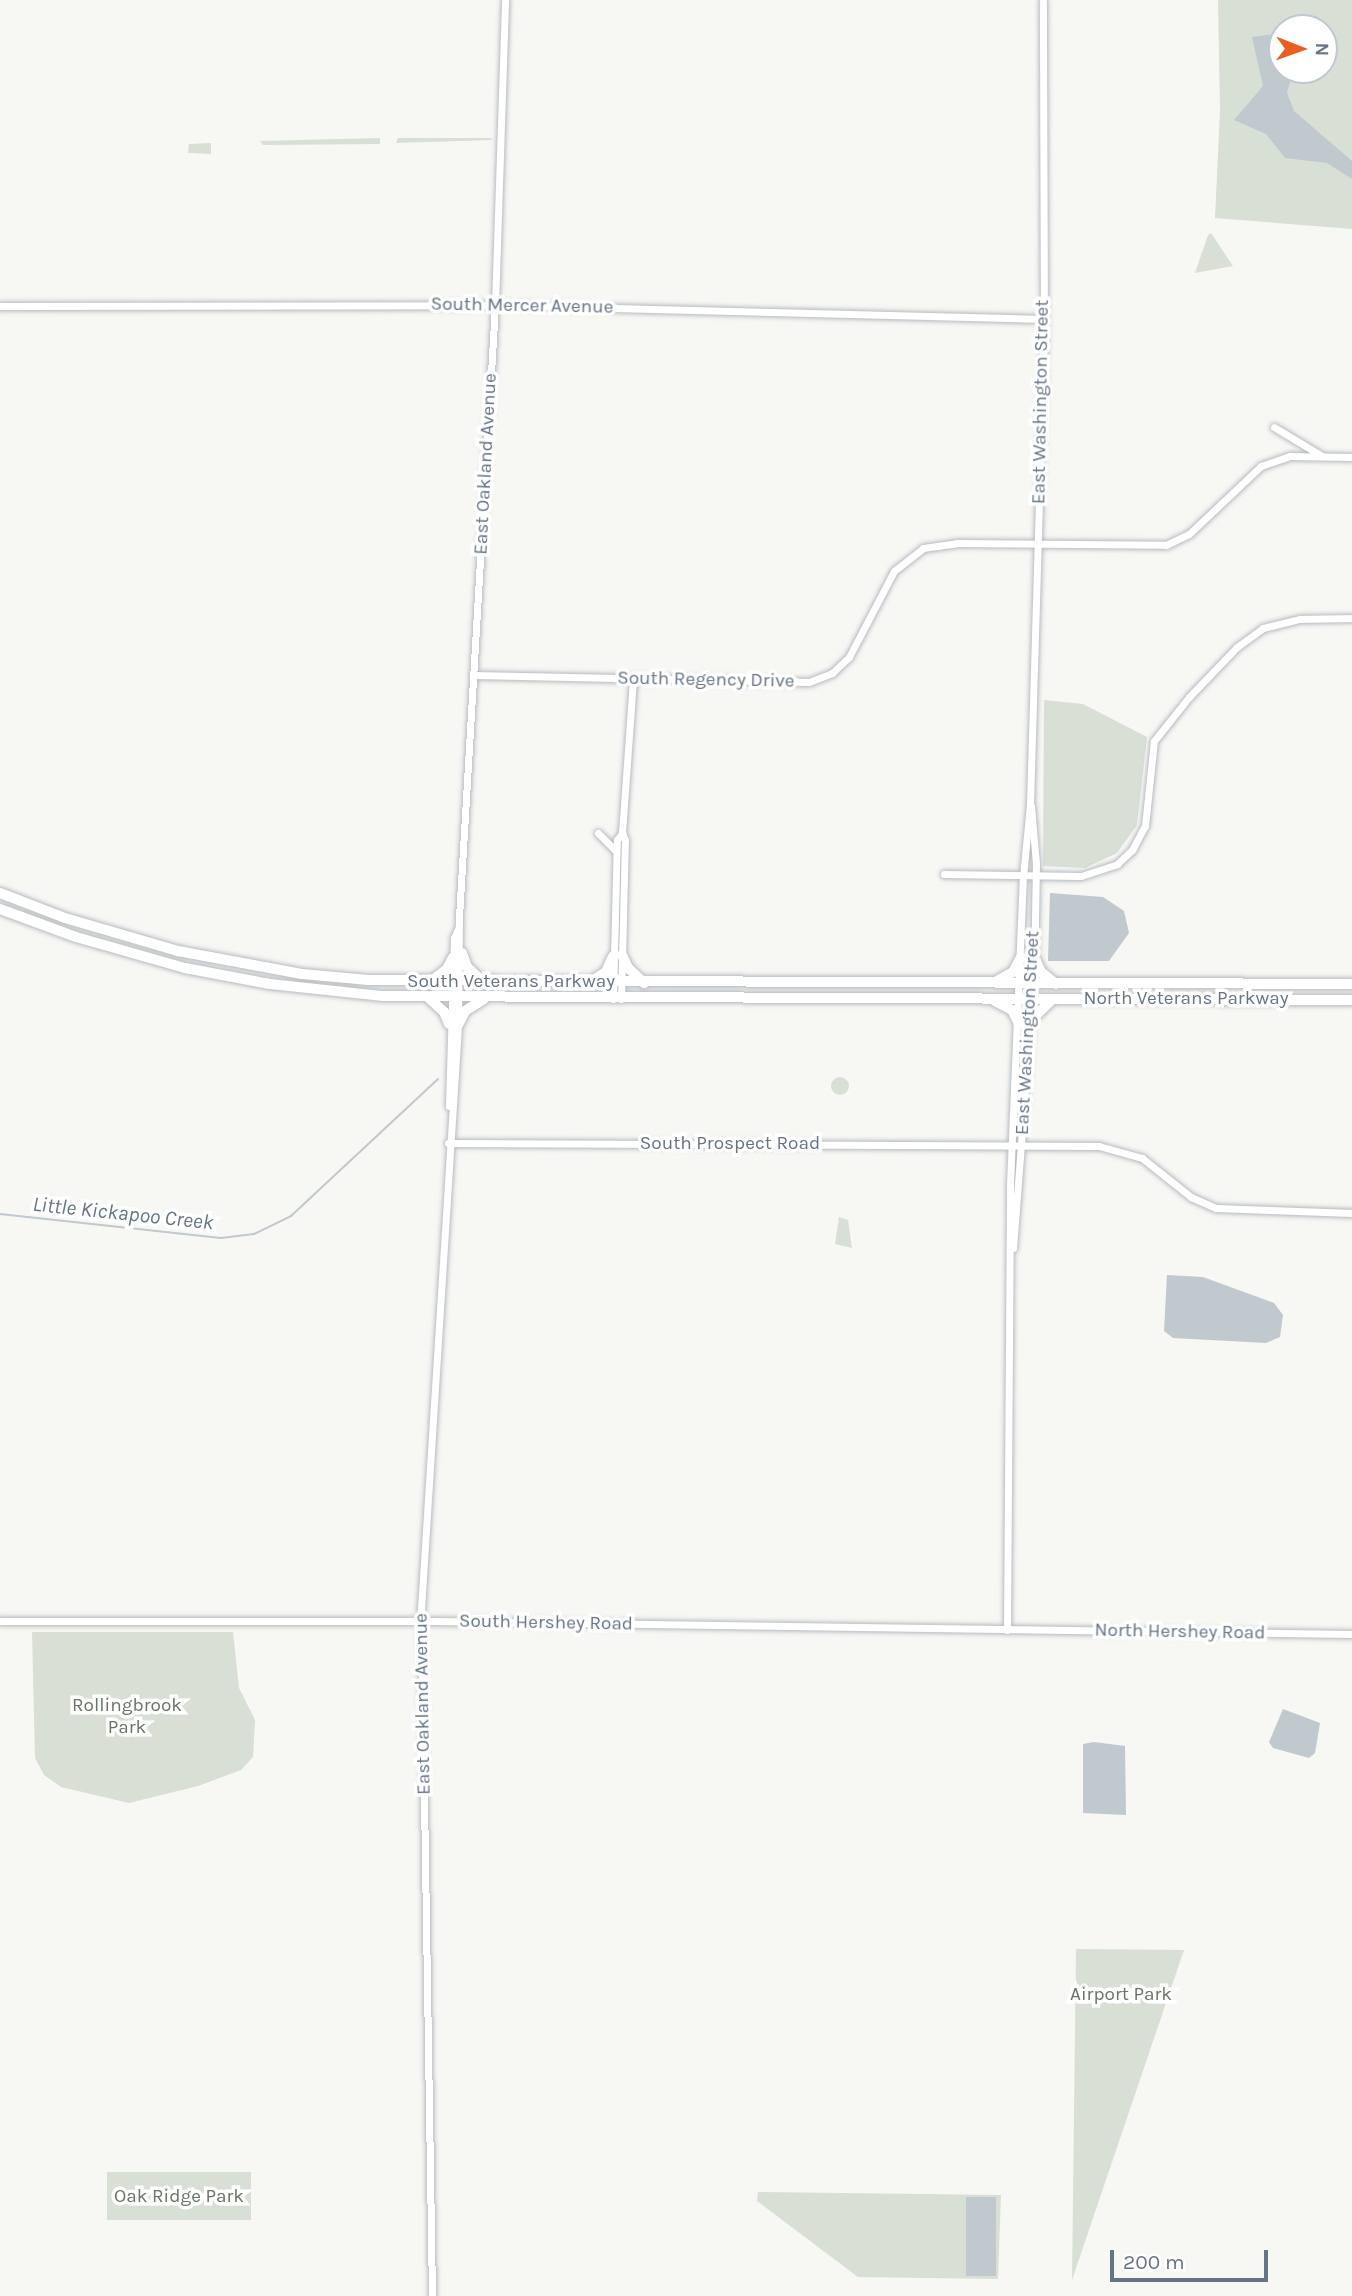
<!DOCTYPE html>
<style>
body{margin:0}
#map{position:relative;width:1352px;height:2296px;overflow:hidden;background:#f7f7f4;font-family:Karla,sans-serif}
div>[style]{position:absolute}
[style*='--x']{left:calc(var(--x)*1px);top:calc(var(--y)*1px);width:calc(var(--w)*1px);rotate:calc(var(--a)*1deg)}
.green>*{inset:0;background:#d8dfd5;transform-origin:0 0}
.round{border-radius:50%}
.water>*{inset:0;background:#bfc9ce;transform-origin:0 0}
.stream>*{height:2px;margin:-1px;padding:0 1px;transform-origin:1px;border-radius:1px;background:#bfc9ce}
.roads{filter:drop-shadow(0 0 2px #b7bcc1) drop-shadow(0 0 2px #b7bcc1)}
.secondary>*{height:7px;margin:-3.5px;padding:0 3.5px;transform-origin:3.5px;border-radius:3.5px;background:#fff}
.highway>*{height:10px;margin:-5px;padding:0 5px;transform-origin:5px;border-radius:5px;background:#fff}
span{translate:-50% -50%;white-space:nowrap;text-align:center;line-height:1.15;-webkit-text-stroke:7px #fff;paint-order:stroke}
.street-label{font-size:19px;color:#657586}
.park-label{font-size:19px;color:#637860}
.water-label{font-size:21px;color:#617783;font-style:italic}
.north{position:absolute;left:1268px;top:14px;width:70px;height:70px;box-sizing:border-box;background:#fff;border:2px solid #c1c8cf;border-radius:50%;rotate:91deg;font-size:19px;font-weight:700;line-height:28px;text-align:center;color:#657586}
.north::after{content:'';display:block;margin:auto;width:24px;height:32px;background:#ea5f21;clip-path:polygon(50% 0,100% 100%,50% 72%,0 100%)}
.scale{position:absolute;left:1110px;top:2250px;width:158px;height:32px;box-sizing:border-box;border:4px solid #657586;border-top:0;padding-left:9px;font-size:21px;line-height:24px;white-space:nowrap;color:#657586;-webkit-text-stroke:5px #fff;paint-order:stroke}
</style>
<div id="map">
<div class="green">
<div style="clip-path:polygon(evenodd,1218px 0,1352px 0,1352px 229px,1215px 218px,1220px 111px,1218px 0,1282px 28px,1324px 28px,1324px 70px,1282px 70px,1282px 28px)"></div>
<div style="clip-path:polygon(380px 138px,380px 144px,263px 145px,260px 141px)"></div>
<div style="clip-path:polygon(398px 138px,491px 138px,492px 140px,396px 143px)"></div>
<div style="clip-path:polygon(211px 143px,211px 154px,188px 153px,189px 144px)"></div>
<div style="clip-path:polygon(1211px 233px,1233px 266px,1195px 273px,1208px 235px)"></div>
<div style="clip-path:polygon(1044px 700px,1083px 704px,1147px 737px,1137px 825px,1117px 853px,1085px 868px,1043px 866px)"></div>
<div class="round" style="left:831px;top:1077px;width:18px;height:18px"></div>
<div style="clip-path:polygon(839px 1217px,848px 1220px,852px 1248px,835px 1244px)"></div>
<div style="clip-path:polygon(32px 1632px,233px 1632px,239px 1688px,255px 1720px,253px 1757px,241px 1770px,198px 1786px,129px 1803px,61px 1787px,44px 1775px,35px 1758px)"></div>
<div style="clip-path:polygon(1076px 1949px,1184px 1950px,1072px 2280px)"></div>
<div style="left:107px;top:2172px;width:144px;height:48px"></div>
<div style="clip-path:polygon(758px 2192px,1001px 2195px,998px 2279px,858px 2277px,757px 2201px)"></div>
</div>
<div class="water">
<div style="clip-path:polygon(1282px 33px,1282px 70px,1293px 70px,1287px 93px,1294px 111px,1352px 161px,1352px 179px,1327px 163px,1285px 158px,1266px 134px,1234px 120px,1263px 86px,1252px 37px)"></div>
<div style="clip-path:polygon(1050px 893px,1103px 897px,1124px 911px,1129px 933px,1109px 961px,1048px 961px)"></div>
<div style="clip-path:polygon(1167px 1275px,1203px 1277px,1274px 1303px,1283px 1315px,1280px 1337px,1266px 1343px,1173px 1338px,1164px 1331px)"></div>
<div style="clip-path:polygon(1283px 1709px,1320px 1723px,1315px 1753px,1309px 1758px,1273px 1748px,1269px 1742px)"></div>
<div style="clip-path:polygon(1094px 1742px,1125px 1746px,1126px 1815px,1083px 1813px,1083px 1744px)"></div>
<div style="left:996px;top:2197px;width:79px;height:30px;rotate:90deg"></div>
</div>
<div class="stream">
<div style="--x:0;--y:1214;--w:222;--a:6.2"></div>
<div style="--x:221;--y:1238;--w:33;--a:-7"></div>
<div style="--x:254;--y:1234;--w:41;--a:-25.9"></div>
<div style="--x:291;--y:1216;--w:201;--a:-43"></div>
</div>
<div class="roads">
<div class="secondary">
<div style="--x:0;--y:306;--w:495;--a:-0.1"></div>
<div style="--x:495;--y:305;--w:549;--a:1.46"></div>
<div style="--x:1274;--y:427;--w:56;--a:31.1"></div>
<div style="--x:473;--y:675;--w:336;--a:1.2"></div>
<div style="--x:809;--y:682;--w:25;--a:-21"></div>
<div style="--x:832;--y:673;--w:23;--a:-43"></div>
<div style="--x:849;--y:657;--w:97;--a:-62.4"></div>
<div style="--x:894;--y:571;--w:37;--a:-38"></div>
<div style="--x:923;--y:548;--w:34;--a:-8"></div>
<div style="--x:957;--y:543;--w:209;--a:0.5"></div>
<div style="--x:1166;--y:545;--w:25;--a:-26"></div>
<div style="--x:1189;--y:534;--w:99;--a:-43.4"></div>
<div style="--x:1261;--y:466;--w:31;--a:-19"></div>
<div style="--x:1290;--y:456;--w:62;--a:0.9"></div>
<div style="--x:598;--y:833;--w:24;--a:45"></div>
<div style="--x:944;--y:874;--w:137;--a:0.8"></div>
<div style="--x:1081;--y:876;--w:38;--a:-18"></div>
<div style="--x:1117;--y:864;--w:21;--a:-43"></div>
<div style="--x:1132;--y:850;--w:27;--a:-62"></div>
<div style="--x:1145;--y:826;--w:85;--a:-84"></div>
<div style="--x:1154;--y:741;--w:56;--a:-51.5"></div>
<div style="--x:1189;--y:697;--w:69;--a:-46.2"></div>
<div style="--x:1237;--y:647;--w:32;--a:-36"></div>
<div style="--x:1263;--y:628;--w:38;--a:-14"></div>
<div style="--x:1300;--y:619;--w:52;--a:-1.1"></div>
<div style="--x:613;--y:999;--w:159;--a:-88.6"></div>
<div style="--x:617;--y:840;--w:9;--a:-54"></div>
<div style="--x:622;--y:833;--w:154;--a:-85.9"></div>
<div style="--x:621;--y:999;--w:159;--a:-88.6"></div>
<div style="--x:625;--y:840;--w:8;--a:-113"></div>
<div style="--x:449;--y:1106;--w:168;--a:-88.3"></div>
<div style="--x:454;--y:938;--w:12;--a:-66"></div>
<div style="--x:448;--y:1143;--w:651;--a:0.26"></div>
<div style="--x:1099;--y:1146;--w:45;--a:15.6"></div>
<div style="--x:1142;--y:1158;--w:63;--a:38.5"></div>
<div style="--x:1191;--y:1197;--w:27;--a:24"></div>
<div style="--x:1216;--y:1208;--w:136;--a:2.1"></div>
<div style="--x:1013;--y:1248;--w:272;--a:-85.6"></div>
<div style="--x:1034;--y:977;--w:113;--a:-89"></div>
<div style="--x:1036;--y:864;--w:58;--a:-94.9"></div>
<div style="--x:0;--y:1621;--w:434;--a:0"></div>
<div style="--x:434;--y:1621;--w:918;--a:0.81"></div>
<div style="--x:1007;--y:1630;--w:445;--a:-89.6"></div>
<div style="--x:1010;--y:1185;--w:309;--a:-87.6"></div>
<div style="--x:1023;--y:876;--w:72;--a:-84.4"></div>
<div style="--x:1030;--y:804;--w:479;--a:-88.3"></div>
<div style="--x:1044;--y:325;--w:325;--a:-90.2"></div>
<div style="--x:432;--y:2296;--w:687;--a:-90.92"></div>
<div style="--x:421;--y:1609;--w:585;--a:-86.37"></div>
<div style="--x:458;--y:1025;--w:108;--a:-89.5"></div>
<div style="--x:459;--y:917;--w:613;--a:-86.63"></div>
<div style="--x:495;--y:305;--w:305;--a:-88.1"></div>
</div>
<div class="highway">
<div style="--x:0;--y:893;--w:70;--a:21"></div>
<div style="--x:65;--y:918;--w:118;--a:16.3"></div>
<div style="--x:178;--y:951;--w:126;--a:10.5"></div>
<div style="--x:302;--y:974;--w:67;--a:5.1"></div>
<div style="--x:369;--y:980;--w:983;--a:0.23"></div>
<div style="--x:0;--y:909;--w:81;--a:20.2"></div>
<div style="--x:76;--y:937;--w:113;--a:15.9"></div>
<div style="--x:185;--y:968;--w:86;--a:10.7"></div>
<div style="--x:270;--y:984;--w:114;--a:6.1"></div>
<div style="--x:383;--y:996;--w:969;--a:0.24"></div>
<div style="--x:462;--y:953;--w:15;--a:70"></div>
<div style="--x:467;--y:967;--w:23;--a:43"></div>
<div style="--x:622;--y:955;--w:14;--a:65"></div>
<div style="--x:628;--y:968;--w:22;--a:43"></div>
<div style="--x:1034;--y:957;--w:17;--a:65"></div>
<div style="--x:1041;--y:972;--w:19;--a:39"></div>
<div style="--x:592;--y:981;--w:17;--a:-33"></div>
<div style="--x:606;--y:972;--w:17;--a:-66"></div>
<div style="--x:995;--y:982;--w:21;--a:-29"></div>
<div style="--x:1013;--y:972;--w:17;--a:-62"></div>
<div style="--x:429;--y:983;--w:23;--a:-38"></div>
<div style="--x:447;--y:969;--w:13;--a:-63"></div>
<div style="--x:429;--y:998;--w:21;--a:43"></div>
<div style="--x:444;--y:1012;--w:13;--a:67"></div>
<div style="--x:995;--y:1001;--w:19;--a:28"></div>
<div style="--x:1012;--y:1010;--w:16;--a:63"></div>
<div style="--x:1031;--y:1020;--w:30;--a:-44"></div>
<div style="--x:458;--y:1025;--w:16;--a:-63"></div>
<div style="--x:465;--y:1011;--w:22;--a:-32"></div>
</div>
</div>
<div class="street-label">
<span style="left:522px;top:306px;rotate:1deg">South Mercer Avenue</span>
<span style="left:1041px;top:402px;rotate:-89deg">East Washington Street</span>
<span style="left:486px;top:464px;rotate:-87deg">East Oakland Avenue</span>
<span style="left:706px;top:680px;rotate:1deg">South Regency Drive</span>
<span style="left:511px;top:982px">South Veterans Parkway</span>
<span style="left:1186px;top:999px">North Veterans Parkway</span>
<span style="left:1028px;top:1033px;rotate:-87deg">East Washington Street</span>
<span style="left:730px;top:1144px">South Prospect Road</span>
<span style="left:546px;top:1623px;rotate:1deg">South Hershey Road</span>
<span style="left:1180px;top:1632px;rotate:1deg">North Hershey Road</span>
<span style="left:423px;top:1704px;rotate:-91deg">East Oakland Avenue</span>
</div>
<div class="park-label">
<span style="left:127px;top:1717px">Rollingbrook<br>Park</span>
<span style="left:1121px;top:1995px">Airport Park</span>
<span style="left:179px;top:2197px">Oak Ridge Park</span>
</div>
<div class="water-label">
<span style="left:123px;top:1213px;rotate:6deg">Little Kickapoo Creek</span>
</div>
<div class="north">N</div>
<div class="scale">200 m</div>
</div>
